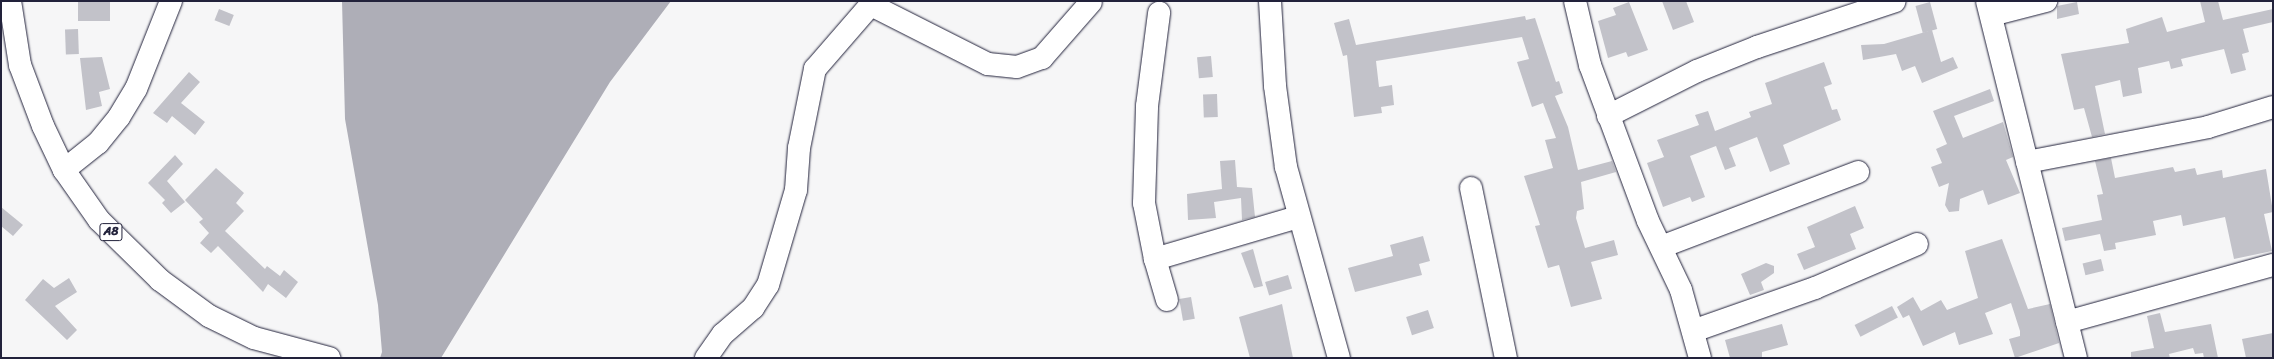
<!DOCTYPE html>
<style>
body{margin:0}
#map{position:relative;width:2274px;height:359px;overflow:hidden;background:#f6f6f7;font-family:Sriracha,sans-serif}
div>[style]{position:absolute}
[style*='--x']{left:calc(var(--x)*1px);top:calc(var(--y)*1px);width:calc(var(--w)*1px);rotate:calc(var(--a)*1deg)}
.water>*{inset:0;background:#aeaeb7}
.building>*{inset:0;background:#c2c2c9;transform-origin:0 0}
.roads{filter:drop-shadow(0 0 1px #22223b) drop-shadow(0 0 1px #22223b)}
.minor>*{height:22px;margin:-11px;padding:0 11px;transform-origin:11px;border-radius:11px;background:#fff}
.highway>*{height:22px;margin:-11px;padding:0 11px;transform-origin:11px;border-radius:11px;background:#fff}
span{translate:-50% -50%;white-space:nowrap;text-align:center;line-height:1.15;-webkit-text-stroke:4px #fff;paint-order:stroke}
.shield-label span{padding:1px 3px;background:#fff;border:1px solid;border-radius:3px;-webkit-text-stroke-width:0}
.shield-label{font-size:12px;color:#22223b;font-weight:700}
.frame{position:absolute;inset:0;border:2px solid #22223b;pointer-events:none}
</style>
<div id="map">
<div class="water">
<div style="clip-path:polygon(342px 1px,671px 1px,610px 82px,441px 358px,380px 358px,382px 352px,378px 305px,345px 119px)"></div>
</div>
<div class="building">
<div style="left:78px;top:1px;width:32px;height:20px"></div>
<div style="clip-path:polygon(1662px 1px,1686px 1px,1694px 22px,1673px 30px)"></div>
<div style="clip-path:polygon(2200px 1px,2218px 1px,2223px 20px,2273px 9px,2273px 22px,2243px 29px,2249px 52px,2242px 54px,2246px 70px,2231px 74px,2224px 49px,2181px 59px,2183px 66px,2171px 69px,2169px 61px,2138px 68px,2142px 93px,2123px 97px,2120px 80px,2095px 86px,2105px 134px,2092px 137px,2084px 108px,2074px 110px,2061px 54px,2129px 43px,2126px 29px,2162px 17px,2167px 32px,2205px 22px)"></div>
<div style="clip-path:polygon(1629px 2px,1648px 50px,1628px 57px,1626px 52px,1608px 58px,1598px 21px,1616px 15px,1613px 8px)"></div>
<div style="left:1930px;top:2px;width:28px;height:15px;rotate:75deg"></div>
<div style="clip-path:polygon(2077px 2px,2079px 14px,2057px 19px,2057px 6px)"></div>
<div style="left:219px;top:9px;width:16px;height:12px;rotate:22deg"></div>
<div style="clip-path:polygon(1525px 16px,1526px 20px,1535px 18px,1556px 82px,1559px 81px,1563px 93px,1555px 96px,1568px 127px,1578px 170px,1612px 161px,1616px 172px,1581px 182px,1584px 209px,1577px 211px,1576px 218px,1585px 248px,1614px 240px,1618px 255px,1591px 262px,1602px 299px,1571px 307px,1559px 265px,1548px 268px,1535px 226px,1540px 225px,1524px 176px,1553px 168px,1545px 140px,1556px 138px,1543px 103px,1532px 107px,1517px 62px,1529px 59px,1522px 37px,1376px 61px,1379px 87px,1392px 85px,1394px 105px,1381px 107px,1382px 113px,1354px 117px,1347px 55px,1343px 56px,1334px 23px,1349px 19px,1356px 45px)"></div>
<div style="left:78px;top:29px;width:25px;height:13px;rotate:88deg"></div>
<div style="clip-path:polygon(1932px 30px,1941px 62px,1953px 57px,1958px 68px,1922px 83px,1915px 66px,1902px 71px,1896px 54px,1863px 60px,1861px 45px,1884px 44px)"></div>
<div style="left:1211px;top:56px;width:21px;height:14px;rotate:85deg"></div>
<div style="clip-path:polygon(102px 57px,110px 89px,99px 92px,102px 106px,86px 110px,80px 58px)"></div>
<div style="clip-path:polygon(1824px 62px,1832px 84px,1824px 87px,1832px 110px,1837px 109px,1841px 120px,1783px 145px,1790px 164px,1770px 172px,1757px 137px,1729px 148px,1736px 166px,1725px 170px,1716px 146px,1690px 156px,1705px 197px,1692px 202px,1690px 197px,1663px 207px,1647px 163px,1664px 157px,1657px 140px,1699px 125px,1695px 115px,1708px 111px,1715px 131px,1751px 117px,1749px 112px,1772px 104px,1765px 83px)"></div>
<div style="clip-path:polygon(189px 72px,200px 82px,181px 103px,205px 122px,195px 135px,172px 116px,167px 123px,153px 113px)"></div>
<div style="clip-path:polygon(1990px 89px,1994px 101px,1954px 116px,1963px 138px,2003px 122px,2013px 157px,2006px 160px,2020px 193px,1988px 205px,1983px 190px,1960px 199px,1959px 211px,1949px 212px,1945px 205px,1949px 183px,1939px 187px,1931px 167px,1942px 163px,1936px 149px,1947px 144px,1933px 111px)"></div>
<div style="left:1217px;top:94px;width:23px;height:14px;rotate:88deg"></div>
<div style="clip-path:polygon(175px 155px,183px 164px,167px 181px,185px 202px,171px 213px,162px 203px,165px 200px,148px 183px)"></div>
<div style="clip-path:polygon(2111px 158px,2115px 178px,2173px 167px,2175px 172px,2195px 168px,2197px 175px,2222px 170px,2223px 178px,2266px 169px,2273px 212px,2264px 214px,2272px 251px,2234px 259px,2225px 217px,2183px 226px,2181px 215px,2153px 221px,2156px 235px,2115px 243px,2116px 249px,2104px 251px,2100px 234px,2065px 241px,2062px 228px,2102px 220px,2097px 195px,2103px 194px,2095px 161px)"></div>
<div style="clip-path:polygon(1235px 160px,1237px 187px,1252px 188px,1255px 217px,1242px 220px,1241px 198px,1214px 202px,1216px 218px,1188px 220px,1187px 194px,1222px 189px,1220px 161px)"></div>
<div style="clip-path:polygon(216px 168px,244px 193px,236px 203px,244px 211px,225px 231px,265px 269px,267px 266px,280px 276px,284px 270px,298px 282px,286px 298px,268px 284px,263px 292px,218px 246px,211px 253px,200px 243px,209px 233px,199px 222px,203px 219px,185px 200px)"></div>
<div style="clip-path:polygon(1855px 206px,1864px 228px,1850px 234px,1856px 249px,1804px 270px,1797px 254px,1815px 247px,1807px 227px)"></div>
<div style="clip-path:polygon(1px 207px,23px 225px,13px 236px,1px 226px)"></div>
<div style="clip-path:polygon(1423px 236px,1430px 261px,1419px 264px,1422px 275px,1355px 292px,1348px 268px,1393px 256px,1390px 245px)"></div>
<div style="clip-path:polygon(2002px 239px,2028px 309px,2050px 304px,2059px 343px,2015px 358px,2009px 339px,2020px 336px,2020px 331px,2011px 303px,1985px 313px,1993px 334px,1959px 345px,1955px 332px,1923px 346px,1909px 315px,1903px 318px,1897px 307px,1913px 297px,1921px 311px,1941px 300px,1947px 310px,1978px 298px,1965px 251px)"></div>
<div style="clip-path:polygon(1253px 249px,1263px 286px,1254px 288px,1241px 253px)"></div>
<div style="left:2101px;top:259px;width:12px;height:19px;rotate:76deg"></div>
<div style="clip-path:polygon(1766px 263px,1774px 266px,1774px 273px,1761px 282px,1764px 290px,1750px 295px,1741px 274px)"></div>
<div style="left:1288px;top:275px;width:14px;height:24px;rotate:73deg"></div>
<div style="clip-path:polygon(69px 278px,77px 292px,55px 306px,77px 330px,67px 340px,25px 300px,43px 279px,54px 288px)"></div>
<div style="left:1191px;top:297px;width:22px;height:12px;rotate:80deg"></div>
<div style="clip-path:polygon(1282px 304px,1293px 358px,1250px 358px,1239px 317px)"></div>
<div style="left:1892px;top:306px;width:13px;height:42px;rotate:63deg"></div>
<div style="left:1428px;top:310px;width:19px;height:23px;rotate:72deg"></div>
<div style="clip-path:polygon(2160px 313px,2165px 332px,2211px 324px,2218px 358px,2204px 358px,2203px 353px,2195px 354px,2193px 348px,2169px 354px,2170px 358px,2131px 358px,2131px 352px,2154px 348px,2147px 316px)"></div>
<div style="clip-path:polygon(1782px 324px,1788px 345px,1762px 352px,1762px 358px,1730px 358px,1725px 340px)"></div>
<div style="clip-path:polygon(2273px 333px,2273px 358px,2246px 358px,2242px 339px)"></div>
</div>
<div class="roads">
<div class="minor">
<div style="--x:1270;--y:1;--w:85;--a:86.6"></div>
<div style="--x:1275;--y:86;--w:82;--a:82.3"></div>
<div style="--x:1286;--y:167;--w:198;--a:74.5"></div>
<div style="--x:1575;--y:1;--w:66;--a:76.8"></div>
<div style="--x:1590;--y:65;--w:166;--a:69.6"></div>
<div style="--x:1648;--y:221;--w:76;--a:64.4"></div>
<div style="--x:1681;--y:290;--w:71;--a:74.4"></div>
<div style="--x:1987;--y:1;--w:368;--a:76"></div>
<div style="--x:871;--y:5;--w:131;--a:26.8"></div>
<div style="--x:988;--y:64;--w:29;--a:6"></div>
<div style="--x:1017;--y:67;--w:27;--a:-20"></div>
<div style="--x:1042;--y:58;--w:74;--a:-48.8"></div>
<div style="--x:1991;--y:15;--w:57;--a:-14.3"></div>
<div style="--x:1608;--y:116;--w:100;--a:-26.8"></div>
<div style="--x:1697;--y:71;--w:65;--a:-21.8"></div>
<div style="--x:1757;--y:47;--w:145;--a:-18.4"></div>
<div style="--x:2027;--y:162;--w:184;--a:-10.9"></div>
<div style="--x:2208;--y:127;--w:68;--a:-17.1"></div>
<div style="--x:64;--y:170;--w:43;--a:-38.5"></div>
<div style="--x:98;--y:143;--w:33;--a:-51"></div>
<div style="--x:119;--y:117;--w:33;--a:-59"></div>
<div style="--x:136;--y:89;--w:95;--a:-68.3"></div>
<div style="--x:1471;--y:188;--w:174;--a:78.4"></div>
<div style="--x:1661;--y:247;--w:211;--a:-20.8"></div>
<div style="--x:1155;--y:259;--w:57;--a:-101.1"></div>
<div style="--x:1144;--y:203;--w:97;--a:-88.2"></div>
<div style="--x:1147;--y:106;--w:94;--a:-82.6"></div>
<div style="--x:1167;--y:300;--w:43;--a:-106.3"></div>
<div style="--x:1155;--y:259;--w:149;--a:-16.4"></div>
<div style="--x:2067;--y:322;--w:214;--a:-15.5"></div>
<div style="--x:1693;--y:331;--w:129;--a:-19.4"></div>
<div style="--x:1815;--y:288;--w:111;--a:-23.3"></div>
<div style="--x:706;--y:358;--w:29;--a:-55"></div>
<div style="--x:723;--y:334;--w:40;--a:-41"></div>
<div style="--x:753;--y:308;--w:27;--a:-57"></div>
<div style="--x:768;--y:285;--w:99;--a:-73.6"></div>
<div style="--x:796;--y:190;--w:42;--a:-85.9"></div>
<div style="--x:799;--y:148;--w:81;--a:-78.6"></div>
<div style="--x:815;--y:69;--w:90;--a:-49.1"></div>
</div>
<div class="highway">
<div style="--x:10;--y:1;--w:65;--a:81.1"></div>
<div style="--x:20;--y:65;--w:65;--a:69.3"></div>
<div style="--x:43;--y:126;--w:49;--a:64.5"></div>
<div style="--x:64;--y:170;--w:61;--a:55"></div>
<div style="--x:99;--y:220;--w:86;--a:44.5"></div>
<div style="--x:160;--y:280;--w:61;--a:36.3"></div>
<div style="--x:209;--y:316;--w:50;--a:26.1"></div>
<div style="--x:254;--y:338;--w:78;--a:14.9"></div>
</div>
</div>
<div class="shield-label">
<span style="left:111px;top:232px">A8</span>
</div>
<div class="frame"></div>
</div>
